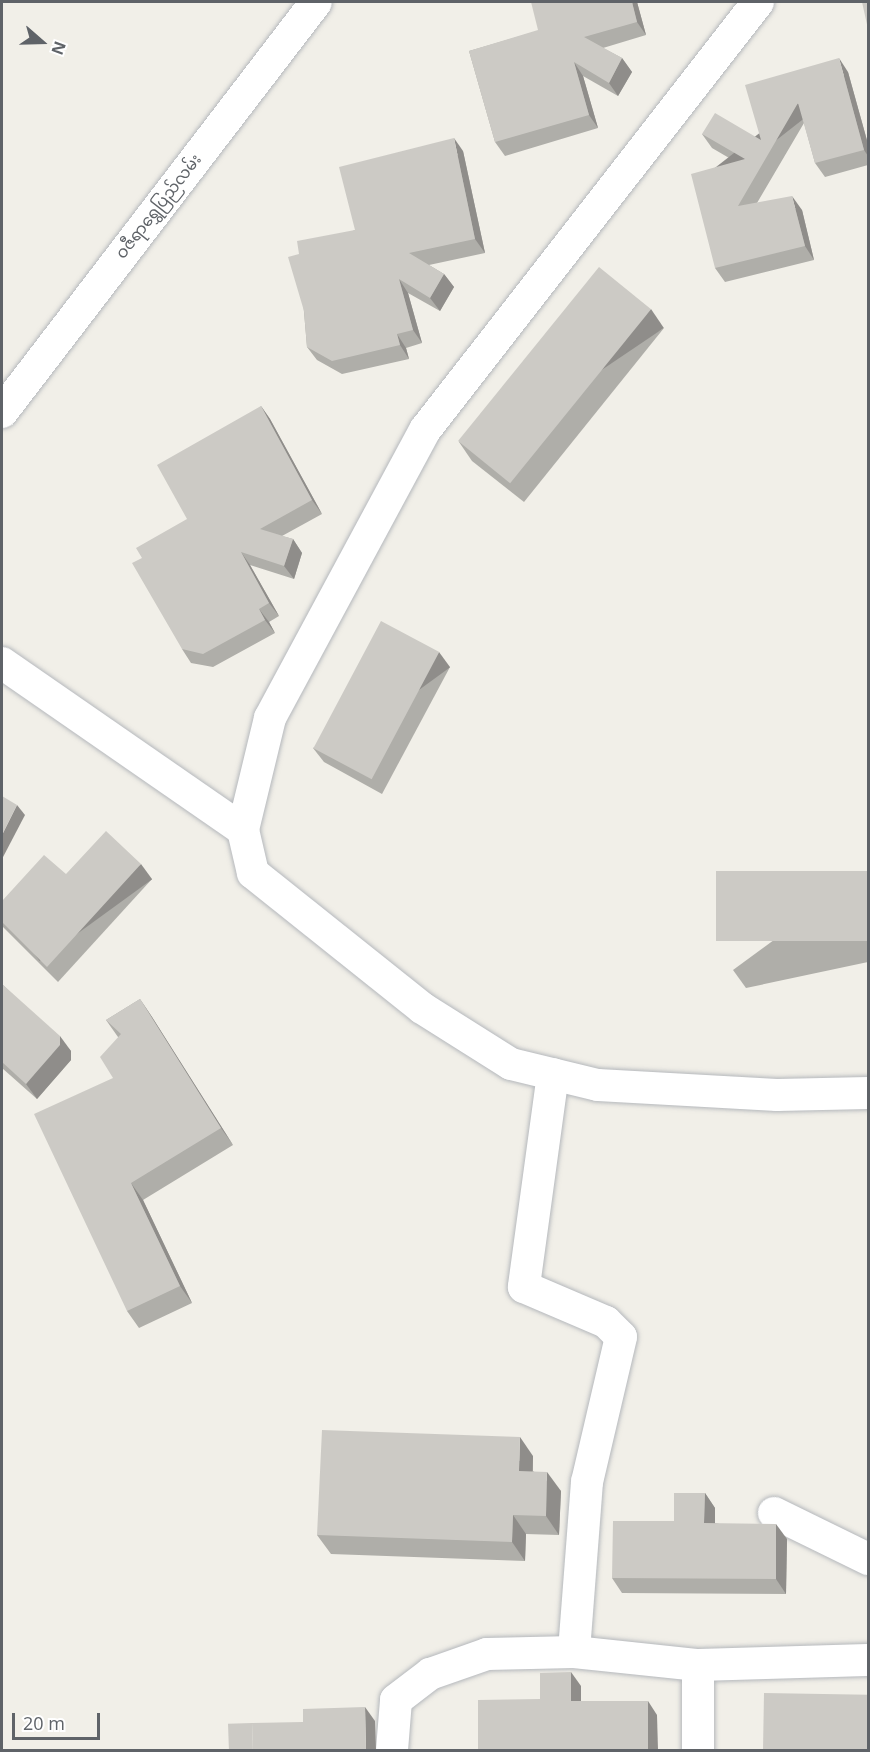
<!DOCTYPE html>
<meta charset="utf-8">
<style>
body{margin:0}
#map{position:relative;width:870px;height:1752px;overflow:hidden;background:#f1efe8;font-family:"Open Sans","Noto Sans Myanmar",sans-serif}
div>[style]{position:absolute}
[style*='--x']{left:calc(var(--x)*1px);top:calc(var(--y)*1px);width:calc(var(--w)*1px);rotate:calc(var(--a)*1deg)}
.roads{filter:drop-shadow(0 0 2px #b5b8bc) drop-shadow(0 0 2px #b5b8bc)}
.minor>*{height:32px;margin:-16px;padding:0 16px;transform-origin:16px;border-radius:16px;background:#fff}
.wall>*{inset:0;background:#afaea9}
.shaded-wall>*{inset:0;background:#8f8d8a;transform-origin:0 0}
.building>*{inset:0;background:#cccac5;transform-origin:0 0}
span{translate:-50% -50%;white-space:nowrap;text-align:center;line-height:1.15;-webkit-text-stroke:4.5px #fff;paint-order:stroke}
.street-label{font-size:16px;color:#5f6368}
.frame{position:absolute;inset:0;border:3px solid #5f6368;pointer-events:none}
.north{position:absolute;left:12px;top:12px;width:60px;height:60px;-webkit-text-stroke:4px #fff;paint-order:stroke;rotate:110deg;font-size:16px;font-weight:700;line-height:24px;text-align:center;color:#5f6368}
.north::after{content:'';display:block;margin:auto;width:21px;height:27px;background:#5f6368;clip-path:polygon(50% 0,100% 100%,50% 72%,0 100%)}
.scale{position:absolute;left:12px;top:1713px;width:88px;height:27px;box-sizing:border-box;border:3px solid #5f6368;border-top:0;padding-left:8px;font-size:18px;line-height:21px;white-space:nowrap;color:#5f6368;-webkit-text-stroke:4px #fff;paint-order:stroke}
</style>
<div id="map">
<div class="roads">
<div class="minor">
<div style="--x:758;--y:2;--w:542;--a:127.88"></div>
<div style="--x:425;--y:430;--w:327;--a:118.3"></div>
<div style="--x:270;--y:718;--w:115;--a:103.6"></div>
<div style="--x:243;--y:830;--w:44;--a:76.9"></div>
<div style="--x:253;--y:873;--w:216;--a:38.6"></div>
<div style="--x:422;--y:1008;--w:105;--a:32.2"></div>
<div style="--x:511;--y:1064;--w:89;--a:13.6"></div>
<div style="--x:598;--y:1085;--w:179;--a:3.2"></div>
<div style="--x:777;--y:1095;--w:91;--a:-1.3"></div>
<div style="--x:2;--y:412;--w:516;--a:-52.55"></div>
<div style="--x:2;--y:663;--w:293;--a:34.7"></div>
<div style="--x:553;--y:1074;--w:215;--a:97.8"></div>
<div style="--x:524;--y:1287;--w:89;--a:23.1"></div>
<div style="--x:606;--y:1322;--w:21;--a:45"></div>
<div style="--x:621;--y:1337;--w:149;--a:103.2"></div>
<div style="--x:587;--y:1482;--w:170;--a:94.4"></div>
<div style="--x:774;--y:1513;--w:105;--a:26.1"></div>
<div style="--x:392;--y:1750;--w:50;--a:-85.4"></div>
<div style="--x:396;--y:1700;--w:43;--a:-37.4"></div>
<div style="--x:430;--y:1674;--w:60;--a:-19.3"></div>
<div style="--x:487;--y:1654;--w:87;--a:-1.3"></div>
<div style="--x:574;--y:1652;--w:125;--a:6"></div>
<div style="--x:698;--y:1665;--w:170;--a:-1.7"></div>
<div style="--x:698;--y:1750;--w:85;--a:-90"></div>
</div>
</div>
<div class="wall">
<div style="clip-path:polygon(637px 2px,646px 35px,603px 48px,622px 58px,632px 72px,618px 96px,583px 76px,598px 128px,505px 156px,495px 142px,469px 51px)"></div>
<div style="clip-path:polygon(848px 72px,868px 144px,868px 165px,825px 177px,815px 163px,804px 123px,757px 203px,802px 210px,814px 260px,725px 282px,715px 268px,736px 162px,712px 148px,702px 134px,761px 140px)"></div>
<div style="clip-path:polygon(463px 151px,485px 253px,429px 265px,444px 274px,454px 287px,440px 311px,408px 293px,422px 343px,406px 348px,409px 359px,342px 374px,317px 360px,307px 347px,299px 254px,355px 230px)"></div>
<div style="clip-path:polygon(664px 328px,524px 502px,472px 461px,459px 442px)"></div>
<div style="clip-path:polygon(261px 406px,270px 419px,322px 514px,282px 536px,293px 539px,302px 553px,294px 579px,250px 565px,279px 616px,269px 622px,275px 633px,213px 667px,191px 663px,182px 649px,187px 519px)"></div>
<div style="clip-path:polygon(450px 667px,382px 794px,324px 762px,313px 748px)"></div>
<div style="clip-path:polygon(868px 871px,868px 962px,746px 988px,733px 970px)"></div>
<div style="clip-path:polygon(66px 874px,152px 879px,58px 982px,2px 926px,2px 901px)"></div>
<div style="clip-path:polygon(2px 984px,71px 1051px,71px 1060px,37px 1099px,2px 1068px)"></div>
<div style="clip-path:polygon(140px 999px,152px 1017px,233px 1145px,143px 1200px,192px 1303px,139px 1328px,127px 1311px,118px 1037px,106px 1020px)"></div>
<div style="clip-path:polygon(533px 1456px,533px 1471px,561px 1491px,559px 1535px,526px 1534px,525px 1561px,331px 1554px,317px 1535px)"></div>
<div style="clip-path:polygon(705px 1493px,715px 1508px,715px 1523px,787px 1539px,786px 1594px,622px 1593px,612px 1578px)"></div>
</div>
<div class="shaded-wall">
<div style="clip-path:polygon(632px 2px,637px 2px,646px 35px,637px 22px)"></div>
<div style="clip-path:polygon(622px 58px,632px 72px,618px 96px,609px 83px)"></div>
<div style="clip-path:polygon(839px 58px,848px 72px,868px 144px,868px 156px,864px 150px)"></div>
<div style="clip-path:polygon(574px 62px,583px 76px,598px 128px,589px 115px)"></div>
<div style="left:798px;top:103px;width:16px;height:119px;rotate:52deg"></div>
<div style="clip-path:polygon(454px 138px,463px 151px,485px 253px,475px 239px)"></div>
<div style="clip-path:polygon(792px 196px,802px 210px,814px 260px,805px 246px)"></div>
<div style="clip-path:polygon(444px 274px,454px 287px,440px 311px,430px 298px)"></div>
<div style="clip-path:polygon(399px 279px,408px 293px,422px 343px,413px 330px)"></div>
<div style="left:651px;top:309px;width:23px;height:224px;rotate:56deg"></div>
<div style="clip-path:polygon(397px 334px,406px 348px,409px 359px,400px 345px)"></div>
<div style="clip-path:polygon(261px 406px,270px 419px,322px 514px,312px 500px)"></div>
<div style="clip-path:polygon(293px 539px,302px 553px,294px 579px,284px 566px)"></div>
<div style="clip-path:polygon(241px 552px,250px 565px,279px 616px,269px 603px)"></div>
<div style="clip-path:polygon(259px 609px,269px 622px,275px 633px,265px 620px)"></div>
<div style="left:439px;top:652px;width:19px;height:144px;rotate:54deg"></div>
<div style="clip-path:polygon(17px 805px,25px 815px,2px 859px,2px 835px)"></div>
<div style="left:141px;top:864px;width:19px;height:139px;rotate:54deg"></div>
<div style="clip-path:polygon(140px 999px,152px 1017px,233px 1145px,221px 1128px)"></div>
<div style="clip-path:polygon(60px 1036px,71px 1051px,71px 1060px,37px 1099px,26px 1084px)"></div>
<div style="clip-path:polygon(131px 1183px,143px 1200px,192px 1303px,180px 1286px)"></div>
<div style="clip-path:polygon(520px 1437px,533px 1456px,532px 1490px,519px 1471px)"></div>
<div style="clip-path:polygon(547px 1472px,561px 1491px,559px 1535px,546px 1516px)"></div>
<div style="clip-path:polygon(705px 1493px,715px 1508px,715px 1538px,704px 1523px)"></div>
<div style="clip-path:polygon(513px 1515px,526px 1534px,525px 1561px,512px 1542px)"></div>
<div style="clip-path:polygon(776px 1524px,787px 1539px,786px 1594px,776px 1579px)"></div>
<div style="clip-path:polygon(571px 1672px,581px 1686px,581px 1715px,571px 1701px)"></div>
<div style="clip-path:polygon(648px 1701px,657px 1715px,658px 1750px,648px 1750px)"></div>
<div style="clip-path:polygon(365px 1707px,375px 1721px,376px 1750px,366px 1750px)"></div>
</div>
<div class="building">
<div style="clip-path:polygon(531px 2px,632px 2px,637px 22px,584px 37px,622px 58px,609px 83px,574px 62px,589px 115px,495px 142px,469px 51px,538px 30px)"></div>
<div style="clip-path:polygon(862px 2px,868px 2px,868px 29px)"></div>
<div style="clip-path:polygon(839px 58px,864px 150px,815px 163px,798px 103px,738px 206px,792px 196px,805px 246px,715px 268px,691px 174px,745px 159px,702px 134px,715px 113px,761px 140px,745px 85px)"></div>
<div style="clip-path:polygon(454px 138px,475px 239px,409px 253px,444px 274px,430px 298px,399px 279px,413px 330px,397px 334px,400px 345px,332px 361px,307px 347px,304px 311px,288px 257px,299px 254px,297px 241px,355px 230px,339px 167px)"></div>
<div style="left:599px;top:267px;width:67px;height:224px;rotate:39deg"></div>
<div style="clip-path:polygon(261px 406px,312px 500px,260px 529px,293px 539px,284px 566px,241px 552px,269px 603px,259px 609px,265px 620px,203px 654px,182px 649px,132px 563px,142px 558px,136px 548px,187px 519px,157px 465px)"></div>
<div style="left:381px;top:621px;width:66px;height:144px;rotate:28deg"></div>
<div style="clip-path:polygon(2px 796px,17px 805px,2px 835px)"></div>
<div style="clip-path:polygon(106px 831px,141px 864px,47px 967px,2px 922px,2px 901px,44px 855px,66px 874px)"></div>
<div style="left:868px;top:871px;width:70px;height:152px;rotate:90deg"></div>
<div style="clip-path:polygon(2px 984px,60px 1036px,60px 1045px,26px 1084px,2px 1062px)"></div>
<div style="clip-path:polygon(140px 999px,221px 1128px,131px 1183px,180px 1286px,127px 1311px,34px 1114px,113px 1078px,100px 1057px,121px 1034px,106px 1020px)"></div>
<div style="clip-path:polygon(322px 1430px,520px 1437px,519px 1471px,547px 1472px,546px 1516px,513px 1515px,512px 1542px,317px 1535px)"></div>
<div style="clip-path:polygon(674px 1493px,705px 1493px,704px 1523px,776px 1524px,776px 1579px,612px 1578px,613px 1521px,674px 1521px)"></div>
<div style="clip-path:polygon(571px 1672px,571px 1701px,648px 1701px,648px 1750px,478px 1750px,478px 1700px,540px 1699px,540px 1673px)"></div>
<div style="left:764px;top:1693px;width:104px;height:57px;rotate:1deg"></div>
<div style="clip-path:polygon(365px 1707px,366px 1750px,253px 1750px,252px 1723px,303px 1722px,303px 1709px)"></div>
<div style="left:252px;top:1723px;width:26px;height:24px;rotate:88deg"></div>
</div>
<div class="street-label">
<span style="left:158px;top:206px;rotate:-52deg">ဝဇီရာရွှေပြည်လမ်း</span>
</div>
<div class="frame"></div>
<div class="north">N</div>
<div class="scale">20 m</div>
</div>
